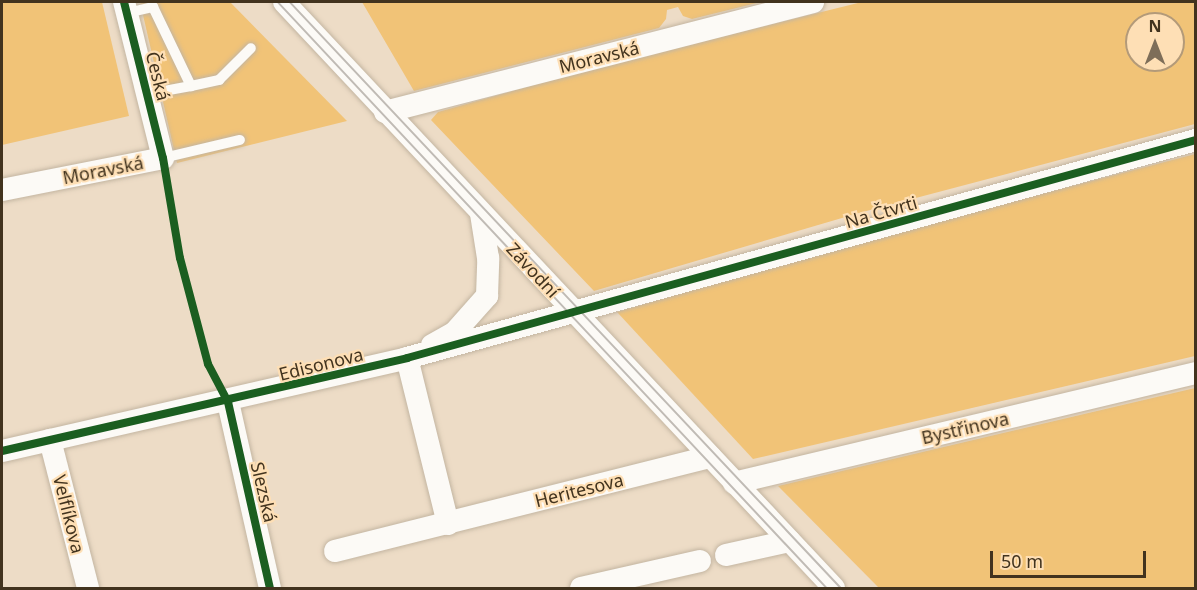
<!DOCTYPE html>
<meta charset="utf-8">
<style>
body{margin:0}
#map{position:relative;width:1197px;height:590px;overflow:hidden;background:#eddcc6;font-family:"Noto Sans",sans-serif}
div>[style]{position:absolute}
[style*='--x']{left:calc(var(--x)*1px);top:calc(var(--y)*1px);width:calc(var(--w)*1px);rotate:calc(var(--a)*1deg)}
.green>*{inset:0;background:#f1c377}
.roads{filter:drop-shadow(0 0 2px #c3b5a1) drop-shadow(0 0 2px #c3b5a1)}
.service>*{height:10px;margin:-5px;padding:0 5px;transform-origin:5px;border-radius:5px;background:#fcfaf6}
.minor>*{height:22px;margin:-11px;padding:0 11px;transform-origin:11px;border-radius:11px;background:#fcfaf6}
.tram>*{height:1.5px;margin:-0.75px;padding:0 0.75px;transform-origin:0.75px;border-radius:0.75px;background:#c0bbb5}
.cycleway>*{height:8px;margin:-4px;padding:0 4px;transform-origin:4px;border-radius:4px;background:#1b5e20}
span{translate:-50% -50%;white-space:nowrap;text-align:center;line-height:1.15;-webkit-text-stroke:4.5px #fedfb5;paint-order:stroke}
.street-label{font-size:18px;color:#42331e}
.frame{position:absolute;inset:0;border:3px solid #42331e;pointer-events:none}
.north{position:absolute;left:1125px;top:12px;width:60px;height:60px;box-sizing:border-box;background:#fedfb5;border:2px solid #b39a79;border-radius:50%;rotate:0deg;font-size:16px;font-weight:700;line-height:24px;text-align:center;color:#42331e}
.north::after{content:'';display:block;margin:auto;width:21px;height:27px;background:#7e6e59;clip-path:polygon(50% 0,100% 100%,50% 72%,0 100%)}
.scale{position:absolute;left:990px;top:551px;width:156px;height:27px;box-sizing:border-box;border:3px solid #42331e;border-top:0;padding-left:8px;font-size:18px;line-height:21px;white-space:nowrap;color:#42331e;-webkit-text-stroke:4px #fedfb5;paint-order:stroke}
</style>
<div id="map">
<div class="green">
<div style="clip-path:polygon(2px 2px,102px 2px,129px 116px,2px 145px)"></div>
<div style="clip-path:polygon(140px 2px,230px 2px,347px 121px,177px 163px)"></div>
<div style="clip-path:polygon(362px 2px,761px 2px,692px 19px,683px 16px,678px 7px,667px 10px,666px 19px,659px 28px,414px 91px)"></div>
<div style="clip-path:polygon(evenodd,862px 2px,1195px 2px,1195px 124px,859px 213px,594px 291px,431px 120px,438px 112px,583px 71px,862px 2px,1137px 24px,1173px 24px,1173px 60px,1137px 60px,1137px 24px)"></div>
<div style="clip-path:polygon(1195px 154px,1195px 356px,753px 459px,617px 312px,866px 240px)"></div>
<div style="clip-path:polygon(1195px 388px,1195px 588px,879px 588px,778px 486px)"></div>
</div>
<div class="roads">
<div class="service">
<div style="--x:127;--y:13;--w:27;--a:-13"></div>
<div style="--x:153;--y:7;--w:88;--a:64.3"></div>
<div style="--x:191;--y:86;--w:45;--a:169.7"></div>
<div style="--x:191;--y:86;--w:29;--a:-12"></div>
<div style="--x:219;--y:80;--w:45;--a:-45"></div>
<div style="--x:163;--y:158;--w:79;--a:-13.2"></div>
</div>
<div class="minor">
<div style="--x:284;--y:2;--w:804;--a:46.82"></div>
<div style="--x:385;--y:112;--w:442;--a:-14.4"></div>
<div style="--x:2;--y:190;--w:164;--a:-11.2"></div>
<div style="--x:163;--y:158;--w:161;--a:-104"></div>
<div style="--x:432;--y:345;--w:25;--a:-29"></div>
<div style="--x:454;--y:333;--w:50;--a:-48.3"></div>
<div style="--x:487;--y:296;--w:38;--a:-88"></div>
<div style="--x:488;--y:258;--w:45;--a:-99"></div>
<div style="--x:407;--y:358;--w:171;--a:76.1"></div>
<div style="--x:228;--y:402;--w:191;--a:77.3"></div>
<div style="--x:50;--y:440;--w:153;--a:75.6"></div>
<div style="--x:2;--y:451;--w:416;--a:-12.9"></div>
<div style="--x:407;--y:358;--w:819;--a:-15.45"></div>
<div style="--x:734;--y:483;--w:475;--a:-13.4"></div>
<div style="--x:335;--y:551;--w:387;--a:-14.1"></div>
<div style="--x:726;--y:555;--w:65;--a:-12.5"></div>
<div style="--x:581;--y:588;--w:122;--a:-12.8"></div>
</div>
</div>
<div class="tram">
<div style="--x:278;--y:2;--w:803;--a:46.87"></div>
<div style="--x:290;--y:2;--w:804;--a:46.76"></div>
</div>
<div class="cycleway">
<div style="--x:124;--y:2;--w:161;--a:76"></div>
<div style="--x:163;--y:158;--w:101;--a:80.4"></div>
<div style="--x:180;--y:258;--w:110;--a:75.2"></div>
<div style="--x:208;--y:364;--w:43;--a:62.2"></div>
<div style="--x:228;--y:402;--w:191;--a:77.3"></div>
<div style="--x:2;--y:451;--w:416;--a:-12.9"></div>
<div style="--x:407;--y:358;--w:819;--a:-15.45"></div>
</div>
<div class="street-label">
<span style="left:599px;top:57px;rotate:-14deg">Moravská</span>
<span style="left:158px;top:76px;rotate:76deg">Česká</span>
<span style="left:103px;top:170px;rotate:-11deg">Moravská</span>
<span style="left:881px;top:212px;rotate:-16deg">Na Čtvrti</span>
<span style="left:533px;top:270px;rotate:47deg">Závodní</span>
<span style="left:321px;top:364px;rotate:-14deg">Edisonova</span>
<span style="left:965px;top:428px;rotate:-13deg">Bystřinova</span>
<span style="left:579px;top:490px;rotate:-14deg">Heritesova</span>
<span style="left:264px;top:492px;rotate:77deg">Slezská</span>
<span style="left:69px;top:514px;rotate:76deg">Velflíkova</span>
</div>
<div class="frame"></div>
<div class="north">N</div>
<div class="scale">50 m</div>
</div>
